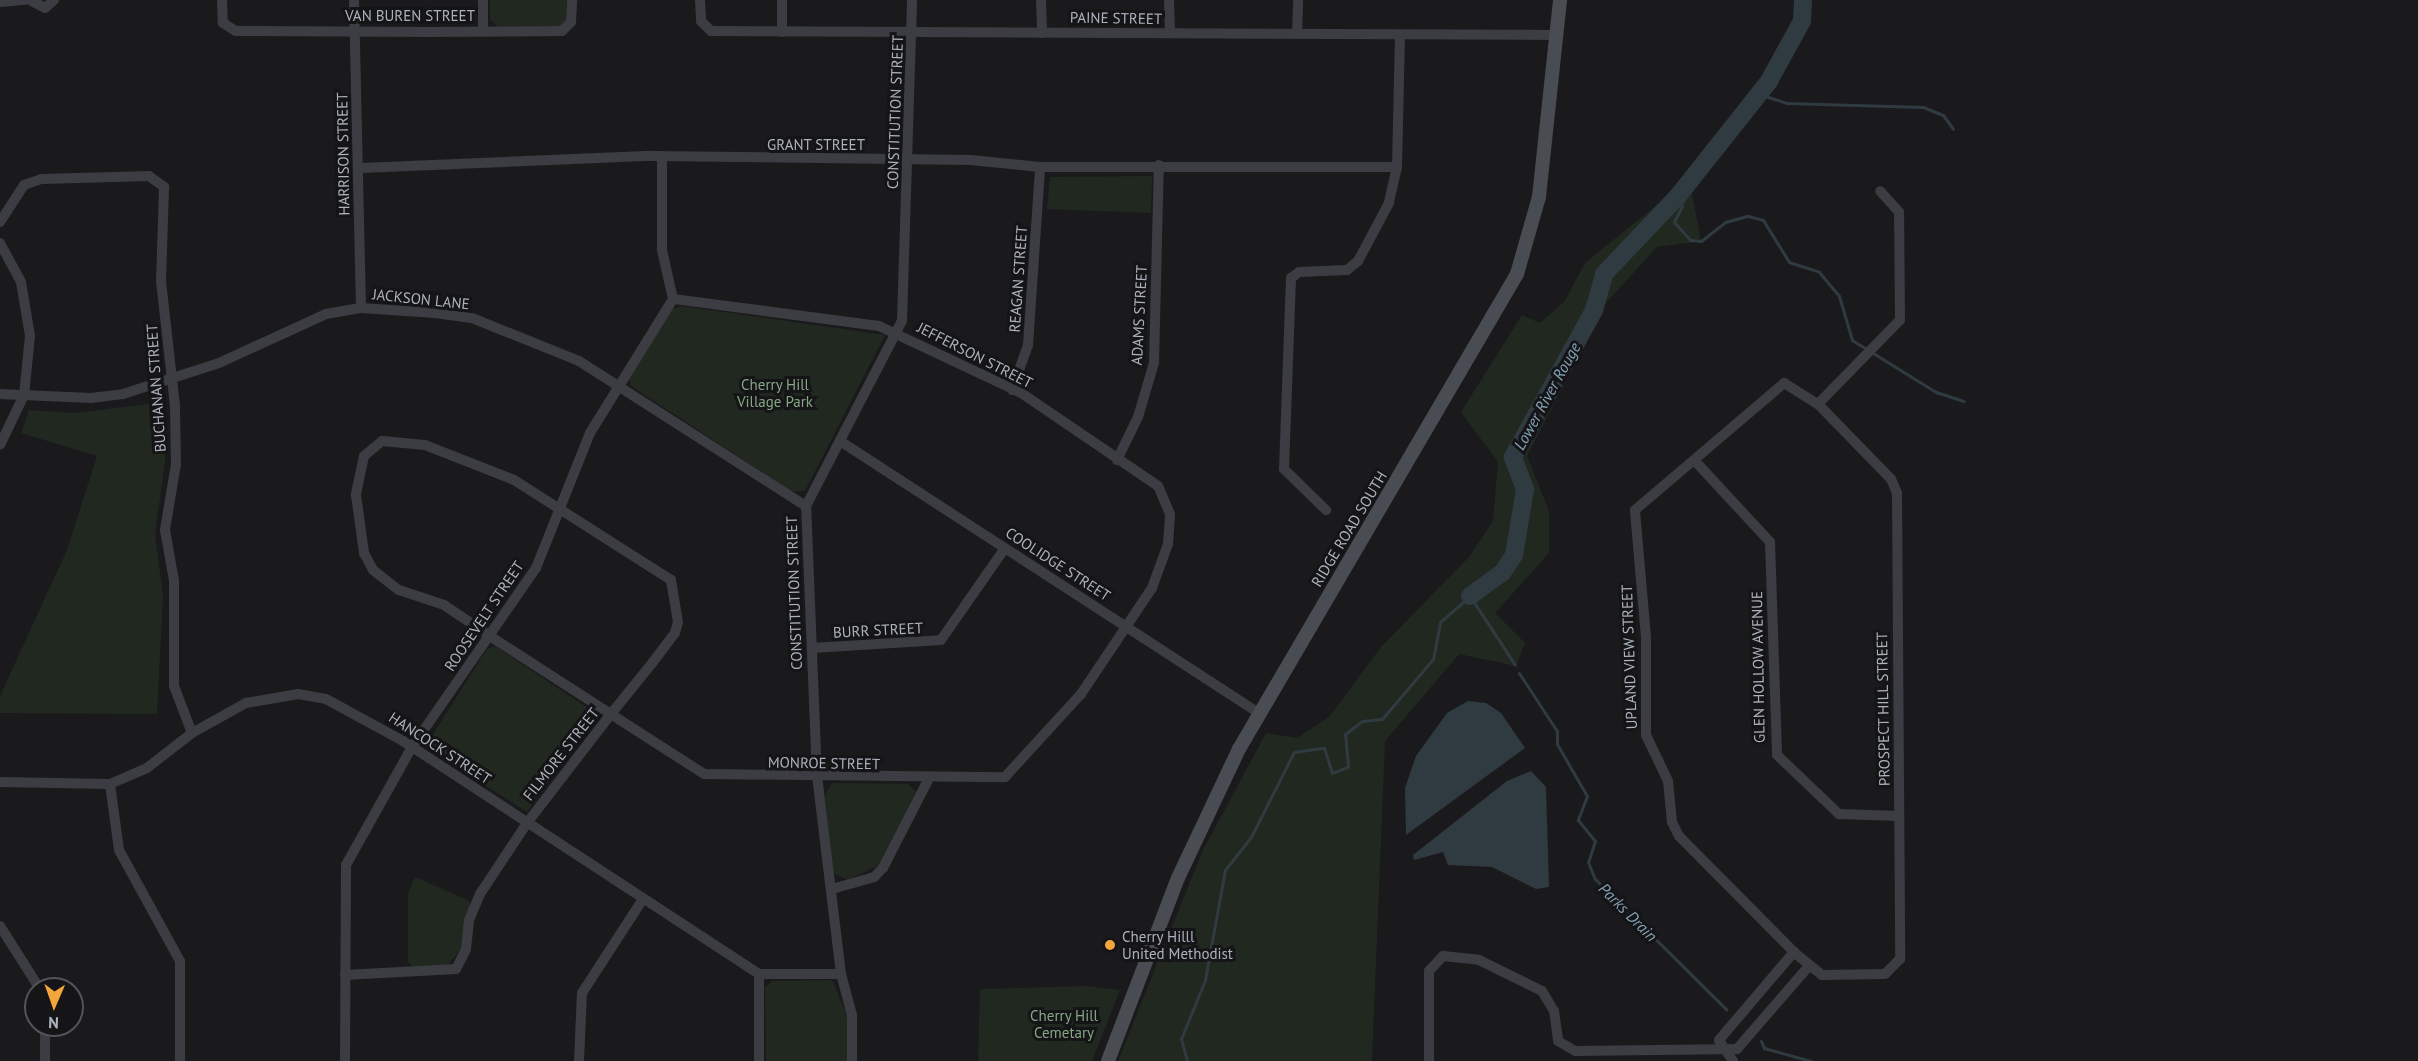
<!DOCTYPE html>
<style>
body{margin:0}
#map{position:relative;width:2418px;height:1061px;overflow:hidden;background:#1a1a1d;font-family:"PT Sans",sans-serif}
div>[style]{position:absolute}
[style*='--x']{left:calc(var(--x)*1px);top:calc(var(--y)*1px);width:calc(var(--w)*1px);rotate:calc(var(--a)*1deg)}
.green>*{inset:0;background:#202820}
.water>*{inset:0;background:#303b41}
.stream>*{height:3px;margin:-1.5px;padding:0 1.5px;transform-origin:1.5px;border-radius:1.5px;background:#303b41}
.river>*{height:18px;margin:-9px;padding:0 9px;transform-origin:9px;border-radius:9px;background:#303b41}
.street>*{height:10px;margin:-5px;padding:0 5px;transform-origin:5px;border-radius:5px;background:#3b3d42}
.secondary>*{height:14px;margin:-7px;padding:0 7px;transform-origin:7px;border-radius:7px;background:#494c52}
.dots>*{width:16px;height:16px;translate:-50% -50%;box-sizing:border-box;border:3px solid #151518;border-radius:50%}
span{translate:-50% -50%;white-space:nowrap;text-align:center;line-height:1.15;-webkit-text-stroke:6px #151518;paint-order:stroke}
.street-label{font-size:15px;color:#adb3bc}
.park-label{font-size:15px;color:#85a784}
.poi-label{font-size:15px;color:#adb3bc}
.left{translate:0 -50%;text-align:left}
.water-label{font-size:16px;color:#84a3b6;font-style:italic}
.north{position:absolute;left:24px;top:977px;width:60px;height:60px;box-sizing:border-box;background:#151518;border:2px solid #52545a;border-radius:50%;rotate:182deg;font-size:16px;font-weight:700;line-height:24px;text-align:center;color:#adb3bc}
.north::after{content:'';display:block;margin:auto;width:21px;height:27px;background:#f3a63c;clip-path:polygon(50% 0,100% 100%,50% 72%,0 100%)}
</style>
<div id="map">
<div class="green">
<div style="clip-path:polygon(490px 0,567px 0,566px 21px,561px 26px,498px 27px,490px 19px)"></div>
<div style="clip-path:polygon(1152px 176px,1151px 213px,1047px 209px,1050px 177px)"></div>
<div style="clip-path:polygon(1689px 179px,1701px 241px,1657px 247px,1605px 304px,1527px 456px,1549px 511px,1549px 553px,1495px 613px,1525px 643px,1516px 666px,1459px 654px,1385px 741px,1372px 1061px,1118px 1061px,1202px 852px,1266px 733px,1297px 738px,1330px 716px,1381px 647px,1469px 557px,1493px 521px,1498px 462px,1461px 412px,1522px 315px,1540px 323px,1564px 302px,1585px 263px)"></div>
<div style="clip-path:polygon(681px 306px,885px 335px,805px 491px,791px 491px,631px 386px,629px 379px,672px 309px)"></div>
<div style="clip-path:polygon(164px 402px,165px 462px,155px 534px,163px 596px,157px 714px,0 713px,0 696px,67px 550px,97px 456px,21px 433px,29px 410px,76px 413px)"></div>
<div style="clip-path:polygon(495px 646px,600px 716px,527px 812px,425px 747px,487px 649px)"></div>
<div style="clip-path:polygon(832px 783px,908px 784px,916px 792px,881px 864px,848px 880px,833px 873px,825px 795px)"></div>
<div style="clip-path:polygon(415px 877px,470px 901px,462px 948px,447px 966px,414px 967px,408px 962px,408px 893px)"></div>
<div style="clip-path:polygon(832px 980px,847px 1015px,847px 1061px,766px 1061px,765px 988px,772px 981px)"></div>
<div style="clip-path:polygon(1086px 986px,1120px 990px,1092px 1061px,978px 1061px,980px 989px)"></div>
</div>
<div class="water">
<div style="clip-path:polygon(1468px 701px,1486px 703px,1501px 713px,1525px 748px,1406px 835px,1405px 788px,1416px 756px,1447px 713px)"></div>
<div style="clip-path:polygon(1531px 771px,1546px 787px,1549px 887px,1536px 889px,1492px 867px,1448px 865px,1443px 852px,1414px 860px,1413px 855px,1507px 781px)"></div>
</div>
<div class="stream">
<div style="--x:1759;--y:94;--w:28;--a:18"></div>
<div style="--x:1786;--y:103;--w:137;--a:1.7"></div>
<div style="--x:1923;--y:107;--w:22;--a:22"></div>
<div style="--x:1943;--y:115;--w:17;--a:54"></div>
<div style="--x:1678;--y:196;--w:11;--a:68"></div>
<div style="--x:1682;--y:206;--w:18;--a:117"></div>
<div style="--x:1674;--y:222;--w:24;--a:48"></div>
<div style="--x:1690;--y:240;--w:11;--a:5"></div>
<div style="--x:1701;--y:241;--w:31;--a:-38"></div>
<div style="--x:1725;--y:222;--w:24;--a:-15"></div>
<div style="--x:1748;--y:216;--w:16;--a:15"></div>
<div style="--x:1763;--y:220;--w:49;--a:58.2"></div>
<div style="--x:1789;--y:262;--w:32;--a:18"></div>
<div style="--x:1819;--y:272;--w:31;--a:50"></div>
<div style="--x:1839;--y:296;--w:46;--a:73.5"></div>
<div style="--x:1852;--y:340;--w:99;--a:31.8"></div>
<div style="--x:1936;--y:392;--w:29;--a:18"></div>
<div style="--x:1519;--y:673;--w:69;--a:56.8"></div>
<div style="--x:1557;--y:731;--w:13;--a:90"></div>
<div style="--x:1557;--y:744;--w:60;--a:60"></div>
<div style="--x:1587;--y:796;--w:26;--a:111"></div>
<div style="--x:1578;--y:820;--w:27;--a:51"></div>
<div style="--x:1595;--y:841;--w:22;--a:108"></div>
<div style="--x:1588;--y:862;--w:18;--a:68"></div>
<div style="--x:1595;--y:879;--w:185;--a:44.8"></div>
<div style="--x:1761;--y:1041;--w:8;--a:67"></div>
<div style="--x:1764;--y:1048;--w:49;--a:15.5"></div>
<div style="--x:1187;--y:1061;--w:23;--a:-105"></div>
<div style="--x:1181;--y:1039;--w:64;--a:-67.9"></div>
<div style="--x:1205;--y:980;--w:112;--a:-79.7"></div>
<div style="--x:1225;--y:870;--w:42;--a:-51.8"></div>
<div style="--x:1251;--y:837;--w:95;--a:-63.2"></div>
<div style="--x:1294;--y:752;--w:30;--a:-8"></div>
<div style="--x:1324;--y:748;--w:26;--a:72"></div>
<div style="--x:1332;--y:773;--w:17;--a:-21"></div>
<div style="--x:1348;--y:767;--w:33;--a:-95"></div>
<div style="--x:1345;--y:734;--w:21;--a:-37"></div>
<div style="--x:1362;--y:721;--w:20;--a:-6"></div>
<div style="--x:1382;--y:719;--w:79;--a:-49.6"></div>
<div style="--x:1433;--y:659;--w:38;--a:-79"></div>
<div style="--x:1440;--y:622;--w:40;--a:-41"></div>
<div style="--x:1470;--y:596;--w:82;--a:56.9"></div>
</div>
<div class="river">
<div style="--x:1470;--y:596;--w:39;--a:-36"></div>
<div style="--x:1502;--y:573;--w:22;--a:-56"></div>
<div style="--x:1514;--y:555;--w:67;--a:-80.5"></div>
<div style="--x:1525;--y:489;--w:34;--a:-111"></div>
<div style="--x:1513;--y:457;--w:168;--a:-61.1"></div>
<div style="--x:1594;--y:310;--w:37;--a:-74"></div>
<div style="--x:1604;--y:274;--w:108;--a:-46.5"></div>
<div style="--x:1678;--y:196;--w:147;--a:-51.6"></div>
<div style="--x:1769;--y:81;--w:68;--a:-61.2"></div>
<div style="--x:1802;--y:21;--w:21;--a:-87"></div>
</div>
<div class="street">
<div style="--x:30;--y:0;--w:17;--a:28"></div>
<div style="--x:45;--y:8;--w:12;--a:-42"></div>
<div style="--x:222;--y:0;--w:23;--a:88"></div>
<div style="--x:223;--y:23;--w:15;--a:32"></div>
<div style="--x:236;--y:31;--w:190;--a:0.3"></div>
<div style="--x:426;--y:32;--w:136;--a:-0.4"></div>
<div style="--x:562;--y:31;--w:13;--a:-45"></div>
<div style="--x:571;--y:22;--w:22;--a:-87"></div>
<div style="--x:354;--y:0;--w:308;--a:88.7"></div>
<div style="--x:700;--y:0;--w:21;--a:87"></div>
<div style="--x:701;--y:21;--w:14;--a:45"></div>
<div style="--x:711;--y:31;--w:846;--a:0.27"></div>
<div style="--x:1041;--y:0;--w:33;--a:88"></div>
<div style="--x:1169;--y:0;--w:33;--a:88"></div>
<div style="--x:0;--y:2;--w:25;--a:-5"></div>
<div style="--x:483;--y:30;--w:30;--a:-90"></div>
<div style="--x:782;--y:32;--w:32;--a:-90"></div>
<div style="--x:1297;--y:34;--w:34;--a:-88"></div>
<div style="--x:1397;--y:167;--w:132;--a:-88.7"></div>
<div style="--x:361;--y:168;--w:291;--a:-2.4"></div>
<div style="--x:652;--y:156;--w:319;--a:0.7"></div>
<div style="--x:971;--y:160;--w:69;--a:5.8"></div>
<div style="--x:1040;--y:167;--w:357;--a:0"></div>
<div style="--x:1397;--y:167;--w:37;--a:103"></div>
<div style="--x:1389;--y:203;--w:66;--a:118.1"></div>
<div style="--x:1358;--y:261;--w:14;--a:141"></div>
<div style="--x:1347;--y:270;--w:48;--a:177.6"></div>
<div style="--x:1299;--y:272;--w:10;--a:143"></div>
<div style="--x:1291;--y:278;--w:191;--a:92.1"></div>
<div style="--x:1284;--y:469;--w:59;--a:44.3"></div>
<div style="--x:0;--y:222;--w:44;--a:-57"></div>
<div style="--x:24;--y:185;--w:18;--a:-19"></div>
<div style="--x:41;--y:179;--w:108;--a:-1.6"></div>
<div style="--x:149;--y:176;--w:19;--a:36"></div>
<div style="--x:164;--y:187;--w:94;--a:91.8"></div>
<div style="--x:161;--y:281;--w:126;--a:83.6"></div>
<div style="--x:175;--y:406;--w:58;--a:89"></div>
<div style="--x:176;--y:464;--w:67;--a:99.5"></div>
<div style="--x:165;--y:530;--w:52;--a:80"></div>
<div style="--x:174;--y:581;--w:105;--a:90"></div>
<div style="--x:174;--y:686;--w:50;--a:69"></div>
<div style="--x:0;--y:243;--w:44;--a:61.7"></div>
<div style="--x:21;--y:282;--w:55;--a:80.5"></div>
<div style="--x:30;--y:336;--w:59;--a:95.8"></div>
<div style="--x:24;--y:395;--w:55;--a:115.6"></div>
<div style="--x:1784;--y:383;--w:40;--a:32"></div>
<div style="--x:1818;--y:404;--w:105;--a:45.8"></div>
<div style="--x:1891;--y:479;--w:15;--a:67"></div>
<div style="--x:1897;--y:493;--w:466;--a:89.6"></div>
<div style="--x:1900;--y:959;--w:21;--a:135"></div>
<div style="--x:1885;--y:974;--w:63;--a:179.1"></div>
<div style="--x:1822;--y:975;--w:36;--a:-141"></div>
<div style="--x:1794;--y:952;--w:163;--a:-134.8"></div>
<div style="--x:1679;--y:836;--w:16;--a:-117"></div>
<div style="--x:1672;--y:822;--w:41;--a:-95.6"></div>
<div style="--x:1668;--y:781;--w:51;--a:-115.6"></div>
<div style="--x:1646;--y:735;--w:98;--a:-90"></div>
<div style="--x:1646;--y:637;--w:127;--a:-95"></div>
<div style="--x:1635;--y:510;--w:196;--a:-40.4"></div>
<div style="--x:1012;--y:390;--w:48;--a:-70.4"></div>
<div style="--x:1028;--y:345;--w:178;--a:-86.1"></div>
<div style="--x:0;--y:394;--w:91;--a:2.5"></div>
<div style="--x:91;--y:398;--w:32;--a:-7"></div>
<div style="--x:123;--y:394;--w:101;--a:-17.9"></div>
<div style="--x:219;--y:363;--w:118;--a:-24.6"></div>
<div style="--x:326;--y:314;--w:36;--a:-10"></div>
<div style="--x:361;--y:308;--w:74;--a:3.9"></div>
<div style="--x:435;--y:313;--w:37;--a:8"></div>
<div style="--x:472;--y:318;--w:115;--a:21.9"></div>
<div style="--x:579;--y:361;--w:269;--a:32.6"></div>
<div style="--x:1818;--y:404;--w:117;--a:-45.7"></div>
<div style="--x:1900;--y:320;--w:108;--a:-90.5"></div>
<div style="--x:1899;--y:212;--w:28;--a:-132"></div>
<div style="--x:840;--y:441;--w:500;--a:33"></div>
<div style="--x:1117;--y:460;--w:48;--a:-64"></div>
<div style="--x:1138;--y:417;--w:56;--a:-73.5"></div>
<div style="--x:1154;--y:363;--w:198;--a:-88.6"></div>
<div style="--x:1695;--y:461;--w:110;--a:47.2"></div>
<div style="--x:1770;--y:542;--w:213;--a:88.1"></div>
<div style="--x:1777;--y:755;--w:86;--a:43.6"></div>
<div style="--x:1839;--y:814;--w:60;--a:1.9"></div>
<div style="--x:812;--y:648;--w:129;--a:-3.5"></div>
<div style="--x:941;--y:640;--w:112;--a:-55.2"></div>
<div style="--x:0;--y:782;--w:110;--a:1"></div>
<div style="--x:110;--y:784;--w:40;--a:-23.4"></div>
<div style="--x:147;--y:768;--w:57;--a:-37.9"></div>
<div style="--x:192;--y:733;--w:62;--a:-29.1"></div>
<div style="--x:246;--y:703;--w:53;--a:-9.8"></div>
<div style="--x:298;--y:694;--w:28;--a:10"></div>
<div style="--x:326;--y:699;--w:88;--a:28.6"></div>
<div style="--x:403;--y:741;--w:425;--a:33.2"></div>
<div style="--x:759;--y:974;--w:82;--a:0"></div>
<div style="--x:110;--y:784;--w:67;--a:82.2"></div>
<div style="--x:119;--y:850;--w:127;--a:61.2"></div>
<div style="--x:180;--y:961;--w:100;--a:90"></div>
<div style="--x:832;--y:889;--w:44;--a:-15.9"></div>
<div style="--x:874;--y:877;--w:13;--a:-45"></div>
<div style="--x:883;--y:868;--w:99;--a:-62.9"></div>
<div style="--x:0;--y:926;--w:75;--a:57.6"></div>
<div style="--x:345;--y:975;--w:111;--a:-3.1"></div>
<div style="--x:456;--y:969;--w:22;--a:-63"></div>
<div style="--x:466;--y:949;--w:29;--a:-84"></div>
<div style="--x:469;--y:920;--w:28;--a:-67"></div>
<div style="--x:480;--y:894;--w:85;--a:-56.5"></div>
<div style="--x:527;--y:823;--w:138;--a:-52.4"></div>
<div style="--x:611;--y:714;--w:67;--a:-51.1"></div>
<div style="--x:653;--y:662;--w:36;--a:-53"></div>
<div style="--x:675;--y:633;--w:11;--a:-75"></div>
<div style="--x:678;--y:622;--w:43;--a:-99.5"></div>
<div style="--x:671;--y:580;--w:186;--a:-147.5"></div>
<div style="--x:514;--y:480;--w:96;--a:-158.5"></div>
<div style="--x:425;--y:445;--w:43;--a:-174.7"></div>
<div style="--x:382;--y:441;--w:23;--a:140"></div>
<div style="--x:364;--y:456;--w:40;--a:102"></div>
<div style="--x:356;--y:495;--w:59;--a:82.1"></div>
<div style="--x:364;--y:553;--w:19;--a:62"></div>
<div style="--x:373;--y:570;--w:33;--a:38"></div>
<div style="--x:399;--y:590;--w:47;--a:18.4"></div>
<div style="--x:444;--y:605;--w:66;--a:33.9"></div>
<div style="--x:499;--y:642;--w:124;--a:32.8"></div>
<div style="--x:603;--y:709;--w:9;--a:32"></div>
<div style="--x:611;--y:714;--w:11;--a:34"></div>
<div style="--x:620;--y:720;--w:100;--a:32.7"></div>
<div style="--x:704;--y:774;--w:301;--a:0.6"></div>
<div style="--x:1005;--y:777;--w:113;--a:-47.5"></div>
<div style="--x:1081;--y:694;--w:128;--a:-56.2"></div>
<div style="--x:1152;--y:588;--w:47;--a:-70"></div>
<div style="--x:1168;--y:544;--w:30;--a:-86"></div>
<div style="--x:1170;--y:514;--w:30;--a:-113"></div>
<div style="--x:1158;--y:486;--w:166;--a:-145.8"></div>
<div style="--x:1021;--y:393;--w:157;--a:-154.7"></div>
<div style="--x:879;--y:326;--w:208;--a:-172.5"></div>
<div style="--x:45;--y:1061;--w:36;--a:-90"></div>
<div style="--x:345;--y:1061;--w:196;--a:-89.7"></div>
<div style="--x:346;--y:865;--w:135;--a:-60.8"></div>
<div style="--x:412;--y:747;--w:218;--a:-55.3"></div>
<div style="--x:536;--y:568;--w:145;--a:-68.2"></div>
<div style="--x:590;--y:433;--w:158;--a:-58.2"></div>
<div style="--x:673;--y:299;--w:50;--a:-102.7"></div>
<div style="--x:662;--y:250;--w:94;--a:-90"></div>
<div style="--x:579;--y:1061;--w:68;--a:-87.5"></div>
<div style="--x:582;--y:993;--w:112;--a:-57"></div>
<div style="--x:759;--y:1061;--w:87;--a:-90"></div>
<div style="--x:852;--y:1061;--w:46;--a:-90"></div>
<div style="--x:852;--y:1015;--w:42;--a:-105"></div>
<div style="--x:841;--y:974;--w:198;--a:-96.9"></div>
<div style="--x:817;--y:777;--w:271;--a:-92.3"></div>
<div style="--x:806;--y:506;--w:208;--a:-62.6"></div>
<div style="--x:902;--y:321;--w:321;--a:-88.2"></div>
<div style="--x:1429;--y:1061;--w:90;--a:-90"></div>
<div style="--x:1429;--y:971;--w:21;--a:-47"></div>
<div style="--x:1443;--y:956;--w:36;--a:6"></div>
<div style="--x:1479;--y:960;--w:70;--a:26.2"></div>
<div style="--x:1542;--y:991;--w:23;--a:59"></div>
<div style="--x:1554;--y:1011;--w:30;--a:82"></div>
<div style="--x:1558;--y:1041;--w:20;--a:30"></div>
<div style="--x:1575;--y:1051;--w:162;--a:-0.7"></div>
<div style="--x:1737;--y:1049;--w:110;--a:-49.1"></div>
<div style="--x:1733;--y:1061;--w:25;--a:-124"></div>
<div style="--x:1719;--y:1040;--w:116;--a:-49.6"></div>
</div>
<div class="secondary">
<div style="--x:1108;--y:1061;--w:196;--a:-69.1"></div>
<div style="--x:1178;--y:878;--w:143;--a:-64.7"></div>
<div style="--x:1239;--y:749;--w:550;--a:-59.66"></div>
<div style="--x:1517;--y:274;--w:80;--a:-74.1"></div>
<div style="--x:1539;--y:197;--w:198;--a:-83.9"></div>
</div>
<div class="dots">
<div style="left:1110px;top:945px;background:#f3a63c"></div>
</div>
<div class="street-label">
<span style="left:410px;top:16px">VAN BUREN STREET</span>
<span style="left:1116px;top:18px;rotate:1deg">PAINE STREET</span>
<span style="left:895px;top:112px;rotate:-88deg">CONSTITUTION STREET</span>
<span style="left:816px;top:145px">GRANT STREET</span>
<span style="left:343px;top:154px;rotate:-91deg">HARRISON STREET</span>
<span style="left:1018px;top:279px;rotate:-86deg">REAGAN STREET</span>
<span style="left:421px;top:299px;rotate:6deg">JACKSON LANE</span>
<span style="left:1139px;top:315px;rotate:-87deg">ADAMS STREET</span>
<span style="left:975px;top:355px;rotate:27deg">JEFFERSON STREET</span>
<span style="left:156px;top:388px;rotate:-94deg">BUCHANAN STREET</span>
<span style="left:1349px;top:529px;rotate:-59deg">RIDGE ROAD SOUTH</span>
<span style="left:1058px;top:564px;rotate:33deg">COOLIDGE STREET</span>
<span style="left:794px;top:593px;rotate:-92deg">CONSTITUTION STREET</span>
<span style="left:484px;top:616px;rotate:-56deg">ROOSEVELT STREET</span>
<span style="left:878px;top:630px;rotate:-3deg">BURR STREET</span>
<span style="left:1629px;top:657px;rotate:-92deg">UPLAND VIEW STREET</span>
<span style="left:1758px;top:667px;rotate:-91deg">GLEN HOLLOW AVENUE</span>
<span style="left:1883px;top:709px;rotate:-91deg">PROSPECT HILL STREET</span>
<span style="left:440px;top:748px;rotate:33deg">HANCOCK STREET</span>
<span style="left:561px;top:754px;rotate:-52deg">FILMORE STREET</span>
<span style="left:824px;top:763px;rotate:1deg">MONROE STREET</span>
</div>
<div class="park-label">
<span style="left:775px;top:393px">Cherry Hill<br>Village Park</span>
<span style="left:1064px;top:1024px">Cherry Hill<br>Cemetary</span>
</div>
<div class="poi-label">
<span class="left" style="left:1122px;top:945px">Cherry Hilll<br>United Methodist</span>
</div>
<div class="water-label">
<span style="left:1547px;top:396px;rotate:-61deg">Lower River Rouge</span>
<span style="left:1628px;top:912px;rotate:45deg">Parks Drain</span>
</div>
<div class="north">N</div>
</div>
